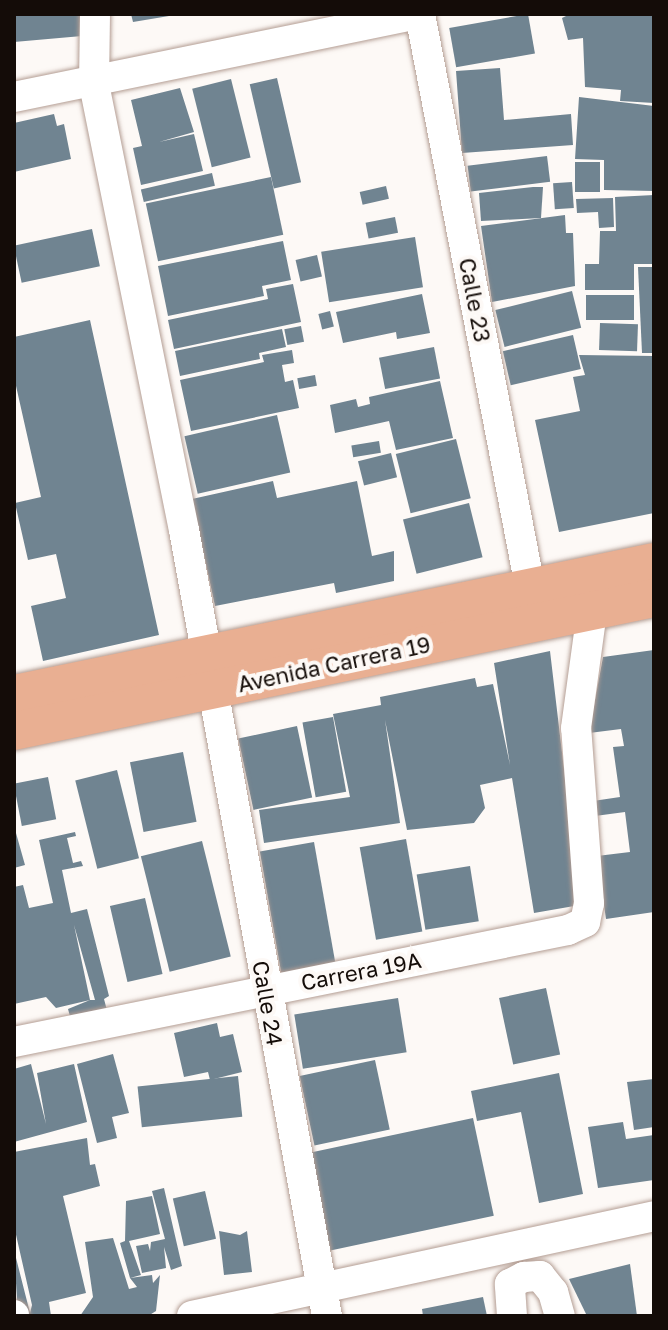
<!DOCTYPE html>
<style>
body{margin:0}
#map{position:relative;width:668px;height:1330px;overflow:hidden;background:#fdf9f6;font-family:"Golos Text",sans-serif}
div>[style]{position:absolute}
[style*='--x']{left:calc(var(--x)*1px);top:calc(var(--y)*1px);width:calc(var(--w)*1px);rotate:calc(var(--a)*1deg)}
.building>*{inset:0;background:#708491;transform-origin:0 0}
.roads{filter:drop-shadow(0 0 2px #b49e94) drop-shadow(0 0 2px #b49e94)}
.minor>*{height:30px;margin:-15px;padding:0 15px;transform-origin:15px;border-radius:15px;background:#fff}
.major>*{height:38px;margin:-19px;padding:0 19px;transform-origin:19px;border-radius:19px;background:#e9af92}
span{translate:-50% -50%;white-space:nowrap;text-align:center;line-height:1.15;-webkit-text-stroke:8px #fdf9f6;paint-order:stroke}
.street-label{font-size:22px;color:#140c08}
.frame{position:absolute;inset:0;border:16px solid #140c08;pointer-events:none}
</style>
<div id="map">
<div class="building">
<div style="clip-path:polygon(14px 14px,80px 14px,82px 36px,14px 42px)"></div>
<div style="clip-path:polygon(131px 14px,168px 14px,169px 16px,133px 22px)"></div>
<div style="left:528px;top:14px;width:40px;height:80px;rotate:80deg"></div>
<div style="clip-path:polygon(570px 14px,654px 14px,654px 103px,620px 101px,621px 90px,585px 87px,583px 38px,568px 40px,562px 18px)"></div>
<div style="clip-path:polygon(500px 68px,504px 120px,571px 114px,573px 145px,462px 153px,456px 71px)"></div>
<div style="left:277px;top:78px;width:107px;height:28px;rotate:77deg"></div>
<div style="left:231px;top:79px;width:81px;height:40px;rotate:76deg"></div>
<div style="clip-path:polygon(180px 88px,194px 132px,159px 142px,194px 134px,203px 171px,141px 185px,133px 148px,142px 146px,131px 100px)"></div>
<div style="clip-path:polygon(579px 97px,654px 106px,654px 191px,604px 190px,604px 160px,575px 159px)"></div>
<div style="clip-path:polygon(54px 114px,57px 126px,64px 124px,71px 159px,14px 172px,14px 123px)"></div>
<div style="left:547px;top:156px;width:26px;height:80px;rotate:83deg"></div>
<div style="left:575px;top:162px;width:25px;height:30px"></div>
<div style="left:212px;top:173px;width:13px;height:73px;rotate:77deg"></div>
<div style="left:271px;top:177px;width:59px;height:128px;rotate:78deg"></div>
<div style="left:572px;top:182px;width:26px;height:19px;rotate:86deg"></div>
<div style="left:386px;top:186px;width:13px;height:27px;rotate:77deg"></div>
<div style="clip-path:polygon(533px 187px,543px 187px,541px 218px,481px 221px,479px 193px)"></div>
<div style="clip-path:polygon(654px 195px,654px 264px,634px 264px,634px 290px,585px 290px,585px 264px,599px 264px,600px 231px,616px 231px,615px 197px)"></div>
<div style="clip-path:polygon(613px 198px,614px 227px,599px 228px,598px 212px,577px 213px,576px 199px)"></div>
<div style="clip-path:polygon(565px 215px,566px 233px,573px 233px,575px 286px,492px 302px,481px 226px)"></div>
<div style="left:395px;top:217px;width:16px;height:30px;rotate:79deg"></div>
<div style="left:92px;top:229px;width:38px;height:80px;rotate:78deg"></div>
<div style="left:415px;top:237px;width:51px;height:95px;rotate:81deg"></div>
<div style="clip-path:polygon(283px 241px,291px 280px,262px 286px,264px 296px,168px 316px,158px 266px)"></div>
<div style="left:317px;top:255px;width:22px;height:22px;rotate:77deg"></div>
<div style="clip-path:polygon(638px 267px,654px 267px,654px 353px,642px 353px)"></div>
<div style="clip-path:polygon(293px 284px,301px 322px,174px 349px,168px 320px,268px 299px,266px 289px)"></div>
<div style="left:572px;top:291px;width:38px;height:79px;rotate:76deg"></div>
<div style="clip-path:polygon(422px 294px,430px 333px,397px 339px,396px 332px,343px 343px,336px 312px)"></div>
<div style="left:586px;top:295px;width:48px;height:25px"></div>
<div style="left:330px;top:311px;width:16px;height:12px;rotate:76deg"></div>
<div style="clip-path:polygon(90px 320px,159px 635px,43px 661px,31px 606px,66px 598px,56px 554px,28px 560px,15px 503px,41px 497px,14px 377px,14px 337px)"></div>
<div style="left:600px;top:323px;width:38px;height:27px;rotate:2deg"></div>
<div style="left:301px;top:326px;width:16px;height:17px;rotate:79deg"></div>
<div style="clip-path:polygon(282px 329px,286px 347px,259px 353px,260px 359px,180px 376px,175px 351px)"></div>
<div style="left:573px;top:335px;width:35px;height:72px;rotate:77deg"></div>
<div style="left:434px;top:347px;width:32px;height:56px;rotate:79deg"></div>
<div style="clip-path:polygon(292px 350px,294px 363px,282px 365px,285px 382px,293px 380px,299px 408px,191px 431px,180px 380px,264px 362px,262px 355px)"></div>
<div style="clip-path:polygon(579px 355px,654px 356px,654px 513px,559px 532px,535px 420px,580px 411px,573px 377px,585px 375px)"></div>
<div style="left:315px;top:375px;width:11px;height:18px;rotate:80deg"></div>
<div style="clip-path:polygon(440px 381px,453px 438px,396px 450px,389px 421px,335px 433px,330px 405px,356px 399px,358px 407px,370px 404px,369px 397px)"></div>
<div style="left:277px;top:415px;width:59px;height:95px;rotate:77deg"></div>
<div style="left:456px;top:439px;width:61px;height:62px;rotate:76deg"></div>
<div style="left:379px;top:441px;width:12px;height:28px;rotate:81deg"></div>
<div style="left:391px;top:453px;width:25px;height:34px;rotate:76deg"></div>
<div style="clip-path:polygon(273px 481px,277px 498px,357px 481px,372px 556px,394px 551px,394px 581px,336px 593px,334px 583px,215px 606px,192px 499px)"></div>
<div style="left:469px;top:503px;width:56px;height:68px;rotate:76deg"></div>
<div style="clip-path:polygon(654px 650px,654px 912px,606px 919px,597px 856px,630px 852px,625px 812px,595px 816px,593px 801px,620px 797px,613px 747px,624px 746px,621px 729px,589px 733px,603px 657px)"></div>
<div style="clip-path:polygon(550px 651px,580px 905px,534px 913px,512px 778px,480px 785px,485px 808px,474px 823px,407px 830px,385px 720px,400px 823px,264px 843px,259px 810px,350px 797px,333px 714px,381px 705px,380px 697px,475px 678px,477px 687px,493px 684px,510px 765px,494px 663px)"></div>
<div style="left:333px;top:717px;width:76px;height:31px;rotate:80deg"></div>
<div style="left:297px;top:726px;width:73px;height:60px;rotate:78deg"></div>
<div style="left:183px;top:752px;width:71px;height:54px;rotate:79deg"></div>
<div style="left:117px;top:770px;width:91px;height:43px;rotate:76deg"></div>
<div style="left:48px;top:777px;width:43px;height:35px;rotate:79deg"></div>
<div style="clip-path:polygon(14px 826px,25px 865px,14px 868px)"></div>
<div style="clip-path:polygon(evenodd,75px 832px,76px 836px,67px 838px,73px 863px,81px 861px,83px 866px,62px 870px,71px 913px,87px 909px,109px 996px,104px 999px,109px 1018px,71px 1020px,68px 1009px,90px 1000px,56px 1008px,46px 997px,14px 1004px,14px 887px,23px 885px,29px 908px,53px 903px,39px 840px,75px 832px,74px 925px,95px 1000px,90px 1000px,74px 925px)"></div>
<div style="left:406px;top:839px;width:94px;height:47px;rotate:80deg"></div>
<div style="left:202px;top:841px;width:119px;height:63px;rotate:76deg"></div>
<div style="left:314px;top:842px;width:127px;height:55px;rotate:80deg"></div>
<div style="left:470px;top:866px;width:56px;height:54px;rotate:81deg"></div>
<div style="left:145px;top:898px;width:78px;height:36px;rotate:77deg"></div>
<div style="left:546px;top:988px;width:68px;height:48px;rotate:78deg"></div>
<div style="left:398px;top:998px;width:55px;height:105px;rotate:81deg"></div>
<div style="clip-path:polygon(217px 1023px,220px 1037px,233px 1034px,242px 1072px,210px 1080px,208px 1072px,184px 1077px,174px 1033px)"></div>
<div style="clip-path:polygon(113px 1054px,129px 1113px,112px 1117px,117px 1138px,97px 1143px,77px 1064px)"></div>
<div style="left:375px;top:1060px;width:71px;height:77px;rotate:78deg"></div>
<div style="clip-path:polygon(31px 1064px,46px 1124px,37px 1073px,74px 1064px,87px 1122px,14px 1142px,14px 1069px)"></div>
<div style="clip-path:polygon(559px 1073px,583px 1194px,539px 1203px,521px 1112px,477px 1121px,471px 1091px)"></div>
<div style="left:238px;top:1076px;width:41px;height:101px;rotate:84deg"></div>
<div style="clip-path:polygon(654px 1079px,654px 1127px,634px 1130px,627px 1082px)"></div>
<div style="left:473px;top:1118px;width:100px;height:167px;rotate:78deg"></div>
<div style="clip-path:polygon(623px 1122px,626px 1139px,654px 1135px,654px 1180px,598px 1188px,588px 1127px)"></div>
<div style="clip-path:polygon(87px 1138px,90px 1165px,95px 1164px,100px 1186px,63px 1196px,86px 1293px,49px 1302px,51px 1316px,18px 1316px,14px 1250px,30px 1313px,32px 1305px,14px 1226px,14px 1152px)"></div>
<div style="clip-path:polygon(164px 1188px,182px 1266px,171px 1270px,164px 1247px,166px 1268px,142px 1273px,136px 1246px,148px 1244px,150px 1251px,151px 1242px,165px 1239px,152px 1191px)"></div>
<div style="left:205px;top:1191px;width:49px;height:33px;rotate:77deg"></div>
<div style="clip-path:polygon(152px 1196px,160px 1234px,129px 1241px,141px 1275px,130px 1278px,152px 1275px,153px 1283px,160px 1275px,156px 1311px,148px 1316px,80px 1316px,93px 1297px,85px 1242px,113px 1238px,129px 1289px,137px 1287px,130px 1278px,120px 1243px,125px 1241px,126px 1201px)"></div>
<div style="clip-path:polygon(219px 1231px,240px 1235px,247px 1231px,252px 1272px,224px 1275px)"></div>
<div style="clip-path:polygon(630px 1264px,637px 1316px,587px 1316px,569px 1279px)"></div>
<div style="clip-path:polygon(483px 1297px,487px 1316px,423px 1316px,422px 1309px)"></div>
</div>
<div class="roads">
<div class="minor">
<div style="--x:95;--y:14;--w:70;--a:90.8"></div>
<div style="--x:94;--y:84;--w:455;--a:78.6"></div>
<div style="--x:184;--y:530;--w:799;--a:79.69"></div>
<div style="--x:420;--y:14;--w:583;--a:79.13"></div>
<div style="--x:14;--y:97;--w:412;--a:-11.6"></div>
<div style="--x:14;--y:1042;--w:565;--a:-11.43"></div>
<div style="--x:568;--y:930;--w:19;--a:-25"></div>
<div style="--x:585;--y:922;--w:19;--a:-78"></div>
<div style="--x:589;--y:903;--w:175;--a:-94.2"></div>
<div style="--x:576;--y:728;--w:118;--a:-82.2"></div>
<div style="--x:14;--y:1315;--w:1;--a:90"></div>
<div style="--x:192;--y:1316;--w:473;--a:-12.2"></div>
<div style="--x:512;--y:1316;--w:32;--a:-94"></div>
<div style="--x:510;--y:1284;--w:16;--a:-27"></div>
<div style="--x:524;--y:1277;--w:16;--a:-4"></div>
<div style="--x:540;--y:1276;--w:21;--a:51"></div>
<div style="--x:553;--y:1292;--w:25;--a:74"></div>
</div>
<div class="major">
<div style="--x:14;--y:694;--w:653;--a:-11.65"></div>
<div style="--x:14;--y:731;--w:654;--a:-11.74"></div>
</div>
</div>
<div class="street-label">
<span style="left:475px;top:300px;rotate:79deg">Calle 23</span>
<span style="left:334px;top:664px;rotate:-12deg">Avenida Carrera 19</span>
<span style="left:361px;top:971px;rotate:-11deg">Carrera 19A</span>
<span style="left:268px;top:1003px;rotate:80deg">Calle 24</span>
</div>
<div class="frame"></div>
</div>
